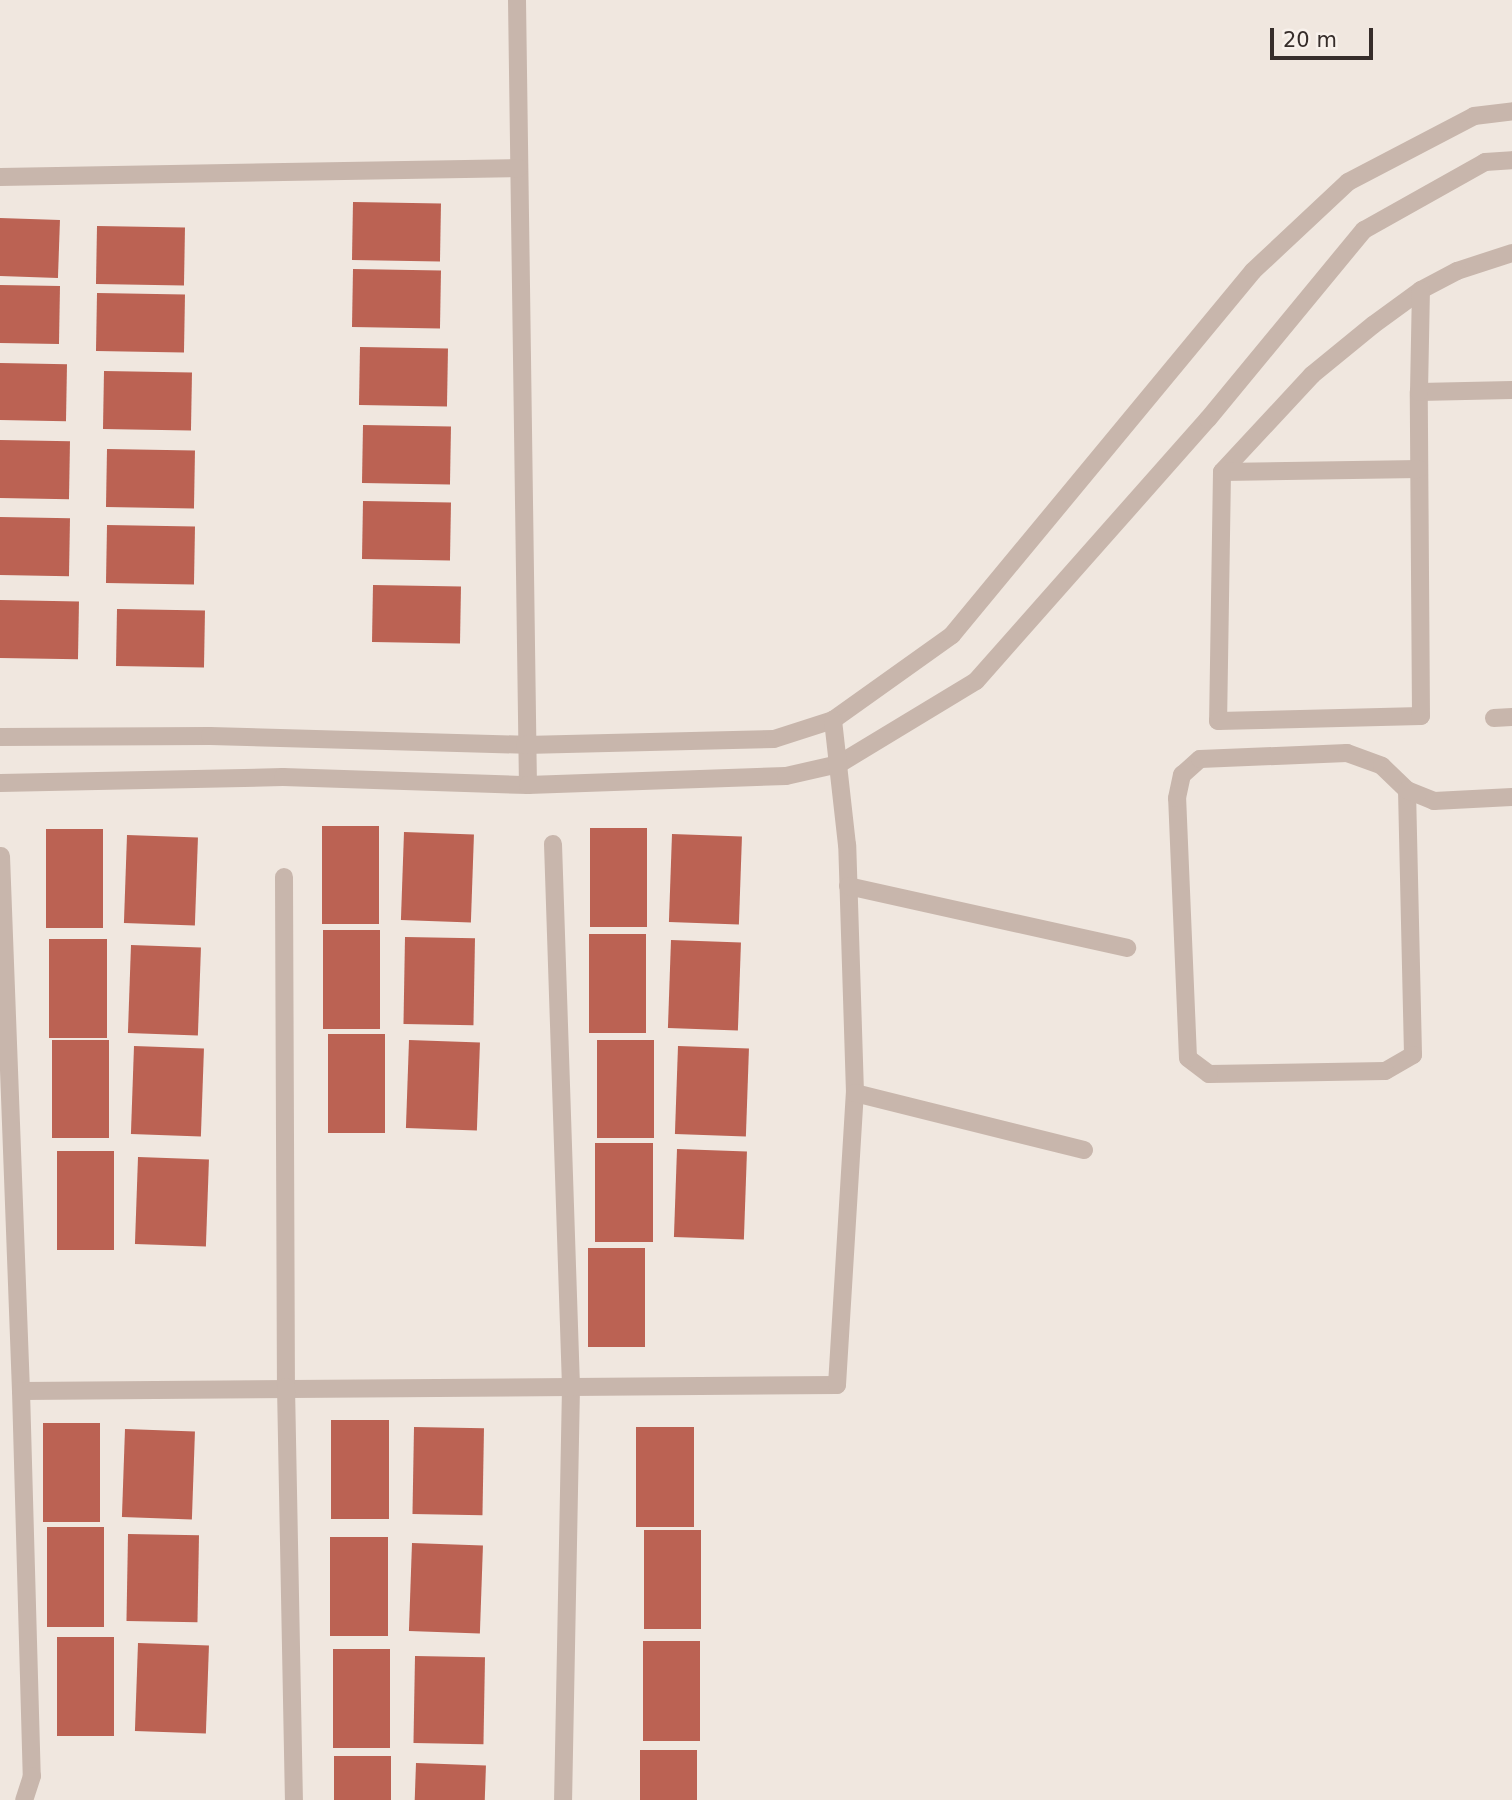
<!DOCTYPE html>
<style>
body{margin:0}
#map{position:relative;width:1512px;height:1800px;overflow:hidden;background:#f0e7df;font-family:"DejaVu Sans",sans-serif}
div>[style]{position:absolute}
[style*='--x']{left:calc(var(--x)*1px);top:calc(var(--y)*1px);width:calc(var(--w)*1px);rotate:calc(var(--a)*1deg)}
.building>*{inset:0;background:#bb6253;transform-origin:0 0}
.minor>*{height:18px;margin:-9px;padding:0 9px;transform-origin:9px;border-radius:9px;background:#c8b6ac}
span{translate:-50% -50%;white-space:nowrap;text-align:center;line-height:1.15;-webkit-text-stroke:5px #f8f1eb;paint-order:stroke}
.scale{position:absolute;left:1270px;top:28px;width:103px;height:32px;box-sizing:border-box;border:4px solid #362d2a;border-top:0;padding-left:9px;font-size:21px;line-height:24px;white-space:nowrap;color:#362d2a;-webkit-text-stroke:5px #f8f1eb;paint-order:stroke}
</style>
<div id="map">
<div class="building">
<div style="left:353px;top:202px;width:88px;height:58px;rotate:1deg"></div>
<div style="left:0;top:218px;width:60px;height:58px;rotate:2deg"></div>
<div style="left:97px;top:226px;width:88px;height:58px;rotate:1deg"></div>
<div style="left:353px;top:269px;width:88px;height:58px;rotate:1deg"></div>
<div style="left:0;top:285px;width:60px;height:58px;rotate:1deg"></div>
<div style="left:97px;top:293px;width:88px;height:58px;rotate:1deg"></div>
<div style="left:360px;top:347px;width:88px;height:58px;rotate:1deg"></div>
<div style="left:0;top:363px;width:67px;height:57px;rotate:1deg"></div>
<div style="left:104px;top:371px;width:88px;height:58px;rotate:1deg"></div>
<div style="left:363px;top:425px;width:88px;height:58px;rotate:1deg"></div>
<div style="left:0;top:440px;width:70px;height:58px;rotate:1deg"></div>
<div style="left:107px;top:449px;width:88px;height:58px;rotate:1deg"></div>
<div style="left:363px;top:501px;width:88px;height:58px;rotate:1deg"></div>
<div style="left:0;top:517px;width:70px;height:58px;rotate:1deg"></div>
<div style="left:107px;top:525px;width:88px;height:58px;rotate:1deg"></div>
<div style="left:373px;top:585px;width:88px;height:57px;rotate:1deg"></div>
<div style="left:0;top:600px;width:79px;height:58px;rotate:1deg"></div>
<div style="left:117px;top:609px;width:88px;height:57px;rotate:1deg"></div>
<div style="left:322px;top:826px;width:57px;height:98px"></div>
<div style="left:590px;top:828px;width:57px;height:99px"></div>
<div style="left:46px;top:829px;width:57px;height:99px"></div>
<div style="left:404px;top:832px;width:70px;height:88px;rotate:2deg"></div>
<div style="left:672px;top:834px;width:70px;height:88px;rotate:2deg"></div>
<div style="left:127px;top:835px;width:71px;height:88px;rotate:2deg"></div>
<div style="left:323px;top:930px;width:57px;height:99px"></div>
<div style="left:589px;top:934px;width:57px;height:99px"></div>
<div style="left:405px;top:937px;width:70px;height:87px;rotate:1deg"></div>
<div style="left:49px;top:939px;width:58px;height:99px"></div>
<div style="left:671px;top:940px;width:70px;height:88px;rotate:2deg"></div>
<div style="left:131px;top:945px;width:70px;height:88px;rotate:2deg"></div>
<div style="left:328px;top:1034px;width:57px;height:99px"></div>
<div style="left:52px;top:1040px;width:57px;height:98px"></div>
<div style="left:409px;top:1040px;width:71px;height:88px;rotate:2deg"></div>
<div style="left:597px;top:1040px;width:57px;height:98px"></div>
<div style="left:134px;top:1046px;width:70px;height:88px;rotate:2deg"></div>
<div style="left:678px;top:1046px;width:71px;height:88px;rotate:2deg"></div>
<div style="left:595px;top:1143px;width:58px;height:99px"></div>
<div style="left:677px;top:1149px;width:70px;height:88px;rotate:2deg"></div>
<div style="left:57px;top:1151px;width:57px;height:99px"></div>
<div style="left:138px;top:1157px;width:71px;height:87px;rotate:2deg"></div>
<div style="left:588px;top:1248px;width:57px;height:99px"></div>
<div style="left:331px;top:1420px;width:58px;height:99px"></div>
<div style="left:43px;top:1423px;width:57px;height:99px"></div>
<div style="left:414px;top:1427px;width:70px;height:87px;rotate:1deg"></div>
<div style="left:636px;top:1427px;width:58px;height:100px"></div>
<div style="left:125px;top:1429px;width:70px;height:88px;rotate:2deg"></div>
<div style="left:47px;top:1527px;width:57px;height:100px"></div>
<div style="left:644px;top:1530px;width:57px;height:99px"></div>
<div style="left:128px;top:1534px;width:71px;height:87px;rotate:1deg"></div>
<div style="left:330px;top:1537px;width:58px;height:99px"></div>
<div style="left:412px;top:1543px;width:71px;height:88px;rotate:2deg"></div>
<div style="left:57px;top:1637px;width:57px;height:99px"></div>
<div style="left:643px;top:1641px;width:57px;height:100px"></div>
<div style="left:138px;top:1643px;width:71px;height:88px;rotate:2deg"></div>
<div style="left:333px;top:1649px;width:57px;height:99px"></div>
<div style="left:415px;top:1656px;width:70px;height:87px;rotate:1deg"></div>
<div style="left:640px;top:1750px;width:57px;height:50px"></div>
<div style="left:334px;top:1756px;width:57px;height:44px"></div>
<div style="left:416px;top:1763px;width:70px;height:37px;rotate:2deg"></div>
</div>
<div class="minor">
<div style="--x:517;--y:0;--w:785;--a:89.2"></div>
<div style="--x:0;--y:177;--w:519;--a:-0.99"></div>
<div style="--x:1512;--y:253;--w:58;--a:161.9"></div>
<div style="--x:1457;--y:271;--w:41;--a:152.2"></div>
<div style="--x:1421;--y:290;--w:59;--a:143.9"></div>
<div style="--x:1373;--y:325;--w:79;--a:140.7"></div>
<div style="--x:1312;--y:375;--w:132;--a:132.9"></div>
<div style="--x:1222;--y:472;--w:249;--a:90.9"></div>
<div style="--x:1218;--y:721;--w:203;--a:-1.4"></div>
<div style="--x:1421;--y:716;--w:324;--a:-90.4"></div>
<div style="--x:1419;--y:392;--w:93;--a:-1.2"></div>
<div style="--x:1419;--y:392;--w:102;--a:-88.9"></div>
<div style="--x:1222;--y:472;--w:197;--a:-0.9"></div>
<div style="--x:1494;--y:718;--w:18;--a:-3"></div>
<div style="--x:0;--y:737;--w:210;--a:-0.3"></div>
<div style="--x:210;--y:736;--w:315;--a:1.6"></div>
<div style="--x:525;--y:745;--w:249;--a:-1.4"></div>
<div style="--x:774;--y:739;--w:62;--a:-17.9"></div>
<div style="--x:833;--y:720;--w:146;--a:-35.5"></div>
<div style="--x:952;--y:635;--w:472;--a:-50.4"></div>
<div style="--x:1253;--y:271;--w:130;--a:-43.1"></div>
<div style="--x:1348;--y:182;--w:142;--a:-27.6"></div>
<div style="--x:1474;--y:116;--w:38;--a:-7"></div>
<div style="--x:0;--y:783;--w:283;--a:-1.2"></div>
<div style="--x:283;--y:777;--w:245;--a:1.9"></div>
<div style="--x:528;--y:785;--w:258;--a:-2"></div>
<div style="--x:786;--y:776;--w:54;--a:-12.8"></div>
<div style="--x:839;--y:764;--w:160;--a:-31.2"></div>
<div style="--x:976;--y:681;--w:350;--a:-48.5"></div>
<div style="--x:1208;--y:419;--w:245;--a:-50.5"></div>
<div style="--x:1364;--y:230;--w:139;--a:-29.3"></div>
<div style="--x:1485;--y:162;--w:27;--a:-4"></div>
<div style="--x:1407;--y:790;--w:265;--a:88.7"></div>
<div style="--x:1413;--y:1055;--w:32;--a:150"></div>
<div style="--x:1385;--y:1071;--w:176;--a:179"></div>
<div style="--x:1209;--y:1074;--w:26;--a:-143"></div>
<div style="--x:1188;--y:1058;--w:260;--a:-92.4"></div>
<div style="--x:1177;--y:798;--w:24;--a:-78"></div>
<div style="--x:1182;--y:775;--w:24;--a:-42"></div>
<div style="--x:1200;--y:759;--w:147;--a:-2.3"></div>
<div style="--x:1347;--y:753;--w:37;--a:20"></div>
<div style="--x:1382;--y:766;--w:35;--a:44"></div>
<div style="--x:1407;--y:790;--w:29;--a:22"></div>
<div style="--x:1434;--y:801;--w:78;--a:-2.9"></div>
<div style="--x:553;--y:844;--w:543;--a:88.1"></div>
<div style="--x:571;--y:1387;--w:413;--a:91.1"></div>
<div style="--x:1;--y:856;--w:535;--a:87.86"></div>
<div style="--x:21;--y:1391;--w:816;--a:-0.42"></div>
<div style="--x:837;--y:1385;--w:293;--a:-86.5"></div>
<div style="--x:855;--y:1093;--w:248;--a:-91.8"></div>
<div style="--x:847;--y:845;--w:126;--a:-96.4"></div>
<div style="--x:284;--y:877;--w:510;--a:89.78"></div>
<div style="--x:286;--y:1387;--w:413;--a:88.9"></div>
<div style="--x:848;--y:886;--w:286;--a:12.5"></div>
<div style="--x:855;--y:1093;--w:236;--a:14"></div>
<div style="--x:21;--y:1391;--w:385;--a:88.4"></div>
<div style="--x:32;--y:1776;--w:25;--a:108"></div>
</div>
<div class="scale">20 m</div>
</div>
